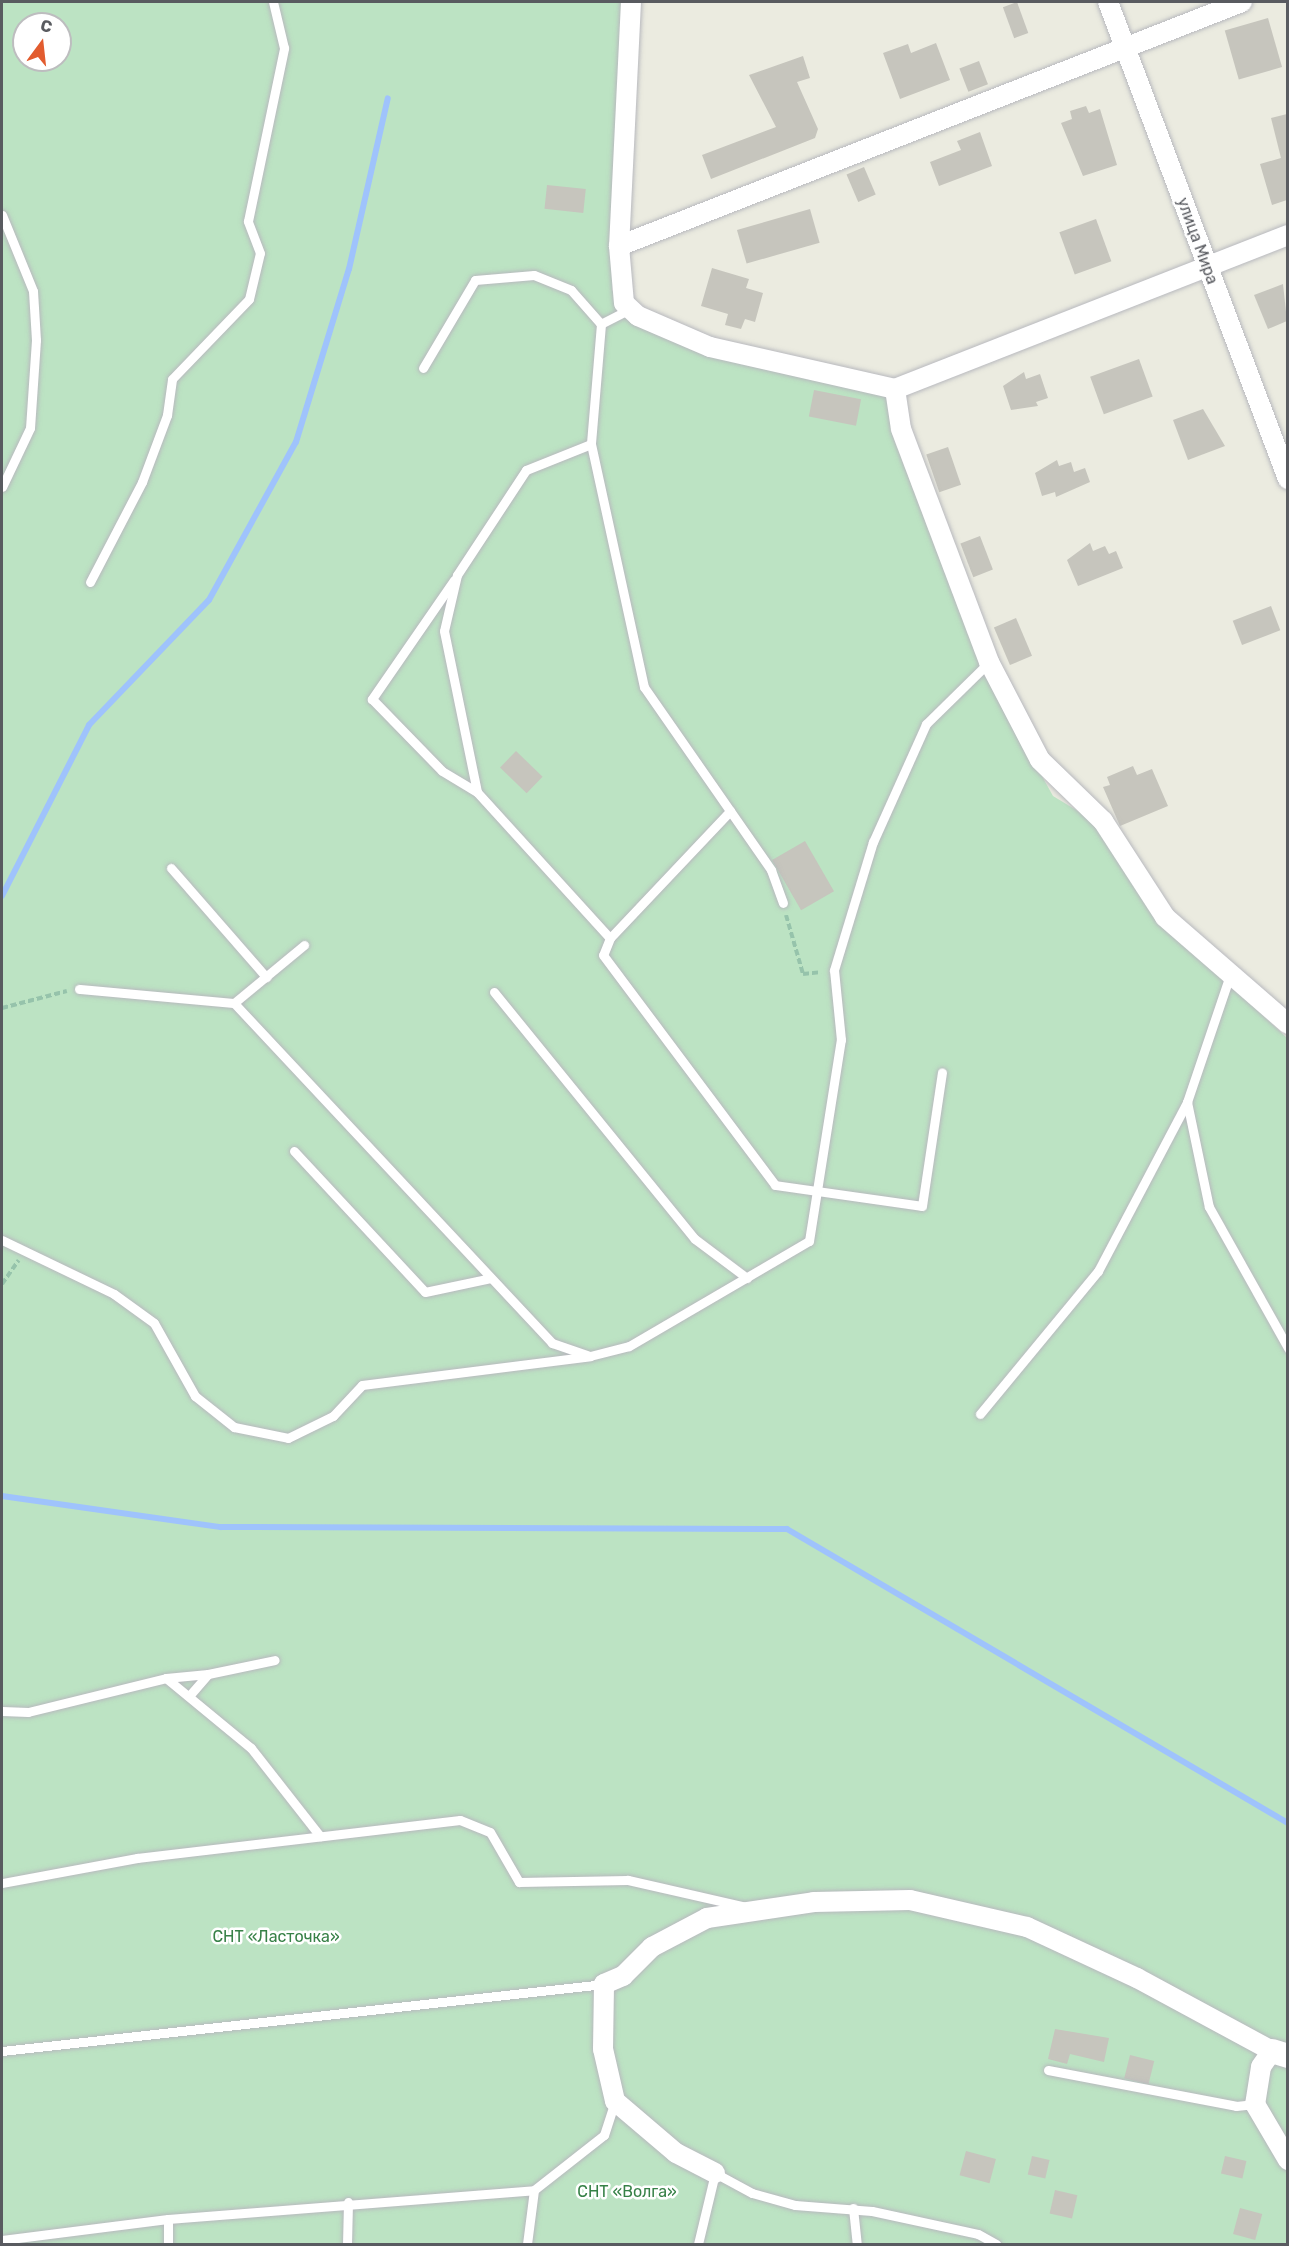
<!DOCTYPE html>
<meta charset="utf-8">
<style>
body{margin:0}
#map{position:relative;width:1289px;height:2246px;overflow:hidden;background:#ebebe0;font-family:Rubik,sans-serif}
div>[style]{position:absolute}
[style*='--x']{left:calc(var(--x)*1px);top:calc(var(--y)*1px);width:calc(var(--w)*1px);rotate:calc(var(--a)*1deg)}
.green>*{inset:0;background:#bce3c3}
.stream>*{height:6px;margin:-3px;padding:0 3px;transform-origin:3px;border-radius:3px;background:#9fc3fc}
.building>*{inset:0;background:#c6c5bd;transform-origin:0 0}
.path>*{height:4px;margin-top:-2px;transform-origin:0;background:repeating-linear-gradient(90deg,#96c3ab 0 6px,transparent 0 9px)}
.roads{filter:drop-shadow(0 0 2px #b8b9be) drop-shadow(0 0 2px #b8b9be)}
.service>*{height:9px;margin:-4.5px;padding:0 4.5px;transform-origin:4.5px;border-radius:4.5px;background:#fff}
.minor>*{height:20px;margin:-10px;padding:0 10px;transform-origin:10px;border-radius:10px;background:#fff}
.tertiary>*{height:24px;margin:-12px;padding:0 12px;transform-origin:12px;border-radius:12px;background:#fff}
span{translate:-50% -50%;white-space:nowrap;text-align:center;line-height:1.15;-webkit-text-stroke:5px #fff;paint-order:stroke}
.street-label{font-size:16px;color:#595b60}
.park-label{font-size:16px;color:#378147}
.frame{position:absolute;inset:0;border:3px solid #595b60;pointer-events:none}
.north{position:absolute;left:12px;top:12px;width:60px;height:60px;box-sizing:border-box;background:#fff;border:2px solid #bdbdbf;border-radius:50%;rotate:15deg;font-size:16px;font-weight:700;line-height:24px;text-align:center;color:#595b60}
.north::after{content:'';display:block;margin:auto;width:21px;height:27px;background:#e25c2f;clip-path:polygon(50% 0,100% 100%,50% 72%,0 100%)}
</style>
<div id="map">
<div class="green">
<div style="clip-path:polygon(evenodd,2px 2px,624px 2px,612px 290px,632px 318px,888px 396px,892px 434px,979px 662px,1053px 796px,1096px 822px,1162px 922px,1287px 1038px,1287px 2244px,2px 2244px,2px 2px,24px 24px,60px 24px,60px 60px,24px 60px,24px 24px)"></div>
</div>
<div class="stream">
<div style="--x:2;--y:896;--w:192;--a:-63"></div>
<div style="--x:89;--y:725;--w:173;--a:-46.2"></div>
<div style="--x:209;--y:600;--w:180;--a:-61.2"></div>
<div style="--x:296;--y:442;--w:181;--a:-73"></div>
<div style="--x:349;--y:269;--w:175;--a:-77.2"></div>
<div style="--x:2;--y:1496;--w:221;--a:8.1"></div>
<div style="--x:221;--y:1527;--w:566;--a:0.2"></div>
<div style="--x:787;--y:1529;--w:581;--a:30.41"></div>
</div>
<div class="building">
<div style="left:1017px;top:2px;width:33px;height:15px;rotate:70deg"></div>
<div style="left:1268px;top:18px;width:51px;height:45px;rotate:74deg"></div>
<div style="clip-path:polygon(936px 43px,950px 80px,900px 99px,883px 53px,908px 44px,911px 53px)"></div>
<div style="clip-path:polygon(803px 56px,810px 78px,797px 82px,818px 129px,815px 138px,711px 179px,702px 155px,776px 127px,749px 75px)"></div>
<div style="left:979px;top:61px;width:25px;height:21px;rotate:69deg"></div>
<div style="clip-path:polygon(1086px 106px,1089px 113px,1100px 109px,1117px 165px,1083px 176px,1061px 123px,1072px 119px,1070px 111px)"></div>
<div style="clip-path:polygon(1287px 114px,1287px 200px,1272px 205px,1260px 164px,1281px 158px,1271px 118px)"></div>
<div style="clip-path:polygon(980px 132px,992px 166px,939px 186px,930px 162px,961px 150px,957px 141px)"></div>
<div style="left:864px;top:167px;width:30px;height:19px;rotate:67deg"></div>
<div style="left:547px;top:185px;width:39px;height:24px;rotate:6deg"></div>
<div style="left:810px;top:209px;width:35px;height:76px;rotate:74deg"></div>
<div style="left:1096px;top:219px;width:45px;height:39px;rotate:70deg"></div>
<div style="clip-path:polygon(712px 268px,749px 279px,746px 288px,763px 293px,755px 322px,745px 319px,741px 329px,725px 325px,728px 314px,701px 306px)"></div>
<div style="clip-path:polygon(1283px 284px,1287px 321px,1268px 329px,1254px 295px)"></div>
<div style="left:1139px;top:359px;width:40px;height:52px;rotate:70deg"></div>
<div style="clip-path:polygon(1024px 372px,1026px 379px,1040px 374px,1048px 398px,1036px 402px,1038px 406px,1011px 410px,1003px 386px)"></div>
<div style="left:814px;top:390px;width:48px;height:27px;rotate:11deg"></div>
<div style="clip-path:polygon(1203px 409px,1225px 446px,1188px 460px,1173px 420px)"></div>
<div style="left:948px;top:447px;width:40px;height:23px;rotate:71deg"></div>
<div style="clip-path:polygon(1057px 460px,1059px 466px,1071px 462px,1074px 472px,1085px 468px,1090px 482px,1056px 497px,1055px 492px,1042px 496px,1035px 473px)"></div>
<div style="left:980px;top:536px;width:36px;height:21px;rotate:69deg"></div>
<div style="clip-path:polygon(1090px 543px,1093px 551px,1105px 546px,1109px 554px,1116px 551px,1123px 568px,1078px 586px,1067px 560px)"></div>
<div style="left:1271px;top:606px;width:26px;height:41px;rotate:69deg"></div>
<div style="left:1016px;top:618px;width:41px;height:24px;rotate:67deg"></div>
<div style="left:516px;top:751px;width:37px;height:23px;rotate:44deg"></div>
<div style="clip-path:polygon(1133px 766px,1137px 775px,1152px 769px,1168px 806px,1120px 826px,1103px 787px,1110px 785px,1107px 777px)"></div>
<div style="left:805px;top:841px;width:58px;height:38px;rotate:60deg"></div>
<div style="clip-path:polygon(1055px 2029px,1109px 2038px,1104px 2062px,1070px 2054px,1067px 2064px,1048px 2059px)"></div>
<div style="left:1130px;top:2055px;width:25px;height:24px;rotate:14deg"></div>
<div style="left:966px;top:2151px;width:31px;height:25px;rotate:15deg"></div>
<div style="left:1032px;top:2156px;width:18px;height:19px;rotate:13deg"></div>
<div style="left:1225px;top:2156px;width:22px;height:18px;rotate:13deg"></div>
<div style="left:1055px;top:2190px;width:23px;height:24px;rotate:13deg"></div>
<div style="left:1240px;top:2208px;width:23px;height:27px;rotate:15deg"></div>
</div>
<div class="path">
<div style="--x:786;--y:915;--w:61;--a:73.9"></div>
<div style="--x:803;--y:974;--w:18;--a:-6"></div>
<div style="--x:2;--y:1008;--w:67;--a:-14.7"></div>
<div style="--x:2;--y:1284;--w:29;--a:-55"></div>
</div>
<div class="roads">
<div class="service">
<div style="--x:2;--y:215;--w:82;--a:67.8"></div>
<div style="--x:33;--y:291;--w:49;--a:86.5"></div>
<div style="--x:36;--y:340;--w:88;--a:93.9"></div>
<div style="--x:30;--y:428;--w:65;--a:115.4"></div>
<div style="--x:630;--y:309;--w:33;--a:153"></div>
<div style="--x:601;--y:324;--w:120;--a:94.8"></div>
<div style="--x:591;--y:444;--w:249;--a:77.7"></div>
<div style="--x:644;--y:687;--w:223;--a:55.2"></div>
<div style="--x:771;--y:870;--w:35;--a:70"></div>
<div style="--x:423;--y:368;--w:102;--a:-59.4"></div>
<div style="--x:475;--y:280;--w:59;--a:-4.8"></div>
<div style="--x:534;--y:275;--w:40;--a:22"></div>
<div style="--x:571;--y:290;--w:45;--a:48.6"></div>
<div style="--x:591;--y:444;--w:70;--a:158.2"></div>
<div style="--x:526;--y:470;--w:126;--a:123.3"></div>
<div style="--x:457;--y:575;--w:57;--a:103.1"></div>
<div style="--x:444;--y:631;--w:164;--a:78.4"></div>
<div style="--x:477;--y:792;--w:197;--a:47.7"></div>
<div style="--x:610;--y:938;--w:18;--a:112"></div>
<div style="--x:603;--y:955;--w:287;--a:53.2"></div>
<div style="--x:775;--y:1185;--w:148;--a:8.1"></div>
<div style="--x:922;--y:1206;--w:135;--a:-81.5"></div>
<div style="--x:454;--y:580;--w:145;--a:124.6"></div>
<div style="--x:372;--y:699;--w:100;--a:45.8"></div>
<div style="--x:442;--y:771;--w:41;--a:31"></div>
<div style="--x:90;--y:582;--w:113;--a:-62.5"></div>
<div style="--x:142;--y:482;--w:72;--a:-69.5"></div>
<div style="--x:167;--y:415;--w:36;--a:-82"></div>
<div style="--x:172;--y:379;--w:111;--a:-46.1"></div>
<div style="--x:249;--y:299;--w:47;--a:-76.6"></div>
<div style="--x:260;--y:253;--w:34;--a:-111"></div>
<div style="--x:248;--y:221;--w:177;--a:-78.2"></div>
<div style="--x:284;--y:48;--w:47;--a:-103.4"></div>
<div style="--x:171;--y:868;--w:145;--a:48.9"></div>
<div style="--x:610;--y:938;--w:175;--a:-46.6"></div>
<div style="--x:1230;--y:975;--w:134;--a:108.7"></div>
<div style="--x:1187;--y:1102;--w:107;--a:78.2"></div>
<div style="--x:1209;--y:1207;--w:162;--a:60.7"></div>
<div style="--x:79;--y:989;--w:156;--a:5.2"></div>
<div style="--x:234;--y:1003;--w:466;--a:46.9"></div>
<div style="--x:552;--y:1343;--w:37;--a:19"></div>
<div style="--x:494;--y:992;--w:318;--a:50.9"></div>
<div style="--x:695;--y:1239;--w:65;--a:36.9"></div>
<div style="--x:234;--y:1003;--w:91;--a:-39.6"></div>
<div style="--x:294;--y:1151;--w:192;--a:47.1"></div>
<div style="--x:425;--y:1292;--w:67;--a:-12"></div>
<div style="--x:2;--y:1240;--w:124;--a:25.7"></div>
<div style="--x:114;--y:1294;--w:49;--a:35.9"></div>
<div style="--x:154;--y:1323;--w:84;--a:60.7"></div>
<div style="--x:195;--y:1396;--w:50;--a:38.5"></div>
<div style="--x:234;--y:1427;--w:55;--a:11.5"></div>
<div style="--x:288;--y:1438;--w:50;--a:-26.1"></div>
<div style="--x:333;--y:1416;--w:42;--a:-46.9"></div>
<div style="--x:362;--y:1385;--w:230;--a:-7.2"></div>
<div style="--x:590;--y:1356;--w:40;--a:-14.4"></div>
<div style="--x:629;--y:1346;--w:208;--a:-30.3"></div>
<div style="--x:809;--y:1241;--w:204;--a:-81"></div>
<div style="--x:841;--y:1040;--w:70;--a:-95.7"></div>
<div style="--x:834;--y:970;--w:134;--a:-73.1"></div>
<div style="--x:873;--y:842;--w:129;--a:-65.8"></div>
<div style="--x:926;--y:724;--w:88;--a:-44.5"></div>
<div style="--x:980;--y:1414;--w:185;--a:-50.5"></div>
<div style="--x:1098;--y:1271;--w:191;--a:-62.2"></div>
<div style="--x:166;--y:1678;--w:42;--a:-5.4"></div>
<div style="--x:189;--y:1696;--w:29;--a:-49"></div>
<div style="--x:208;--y:1674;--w:68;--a:-11.8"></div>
<div style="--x:2;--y:1711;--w:26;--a:2"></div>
<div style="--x:28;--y:1712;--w:142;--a:-13.8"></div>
<div style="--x:166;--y:1678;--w:110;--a:39.5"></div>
<div style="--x:251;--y:1748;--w:112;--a:51.9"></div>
<div style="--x:2;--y:1883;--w:137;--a:-10.5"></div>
<div style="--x:137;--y:1858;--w:325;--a:-6.7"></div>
<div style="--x:460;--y:1820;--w:32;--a:22"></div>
<div style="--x:490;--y:1832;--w:58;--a:59.9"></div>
<div style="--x:519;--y:1882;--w:109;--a:-1.1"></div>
<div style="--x:628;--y:1880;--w:122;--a:12.8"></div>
<div style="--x:2;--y:2051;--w:606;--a:-6.35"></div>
<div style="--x:1048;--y:2070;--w:191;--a:10.8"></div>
<div style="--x:1236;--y:2106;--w:19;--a:-6"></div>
<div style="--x:853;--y:2208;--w:36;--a:84"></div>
<div style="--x:168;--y:2219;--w:25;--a:90"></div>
<div style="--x:2;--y:2240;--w:167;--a:-7.2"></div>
<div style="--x:168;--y:2219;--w:367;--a:-4.5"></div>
<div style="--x:534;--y:2190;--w:89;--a:-38.2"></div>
<div style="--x:604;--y:2135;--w:36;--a:-72"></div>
<div style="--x:347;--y:2244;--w:42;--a:-88.6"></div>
<div style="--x:527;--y:2244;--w:54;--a:-82.6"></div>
<div style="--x:698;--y:2244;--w:73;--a:-76.5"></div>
<div style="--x:715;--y:2173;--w:42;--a:28.4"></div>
<div style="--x:752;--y:2193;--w:45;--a:15.6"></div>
<div style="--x:795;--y:2205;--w:77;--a:4.5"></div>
<div style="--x:872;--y:2211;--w:108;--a:12.2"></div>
<div style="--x:978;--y:2234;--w:21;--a:29"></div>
</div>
<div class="minor">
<div style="--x:631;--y:2;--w:244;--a:92.8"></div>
<div style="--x:619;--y:246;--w:57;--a:85"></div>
<div style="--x:624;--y:303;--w:19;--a:43"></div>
<div style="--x:638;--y:316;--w:78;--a:23.3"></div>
<div style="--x:710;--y:347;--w:190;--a:12.8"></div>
<div style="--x:895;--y:389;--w:40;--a:81.5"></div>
<div style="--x:901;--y:429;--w:249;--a:69.3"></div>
<div style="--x:989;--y:662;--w:110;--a:62.5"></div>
<div style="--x:1040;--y:760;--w:88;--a:44.1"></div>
<div style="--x:1103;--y:821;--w:114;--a:57.1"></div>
<div style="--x:1165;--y:917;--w:163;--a:41"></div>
<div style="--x:1108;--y:2;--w:510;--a:69.33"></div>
<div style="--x:619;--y:246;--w:669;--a:-21.39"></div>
<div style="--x:895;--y:389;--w:422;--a:-21.4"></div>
<div style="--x:715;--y:2173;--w:44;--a:-152.9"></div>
<div style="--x:676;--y:2153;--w:80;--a:-139.6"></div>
<div style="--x:615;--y:2101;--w:53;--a:-103"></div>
<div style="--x:603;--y:2049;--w:65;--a:-89.1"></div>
<div style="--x:604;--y:1984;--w:21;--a:-23"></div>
<div style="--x:623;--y:1976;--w:41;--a:-45"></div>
<div style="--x:652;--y:1947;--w:62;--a:-27.8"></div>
<div style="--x:707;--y:1918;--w:108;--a:-8.5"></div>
<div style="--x:814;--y:1902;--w:96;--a:-1.2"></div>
<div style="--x:910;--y:1900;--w:120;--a:13"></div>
<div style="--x:1027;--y:1927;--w:121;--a:24.9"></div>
<div style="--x:1137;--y:1978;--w:153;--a:28.4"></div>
<div style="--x:1272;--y:2051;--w:19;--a:125"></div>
<div style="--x:1261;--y:2067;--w:37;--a:99"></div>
<div style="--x:1255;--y:2104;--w:65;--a:59.5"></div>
</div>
<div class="tertiary">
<div style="--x:1272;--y:2051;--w:17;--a:17"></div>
</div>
</div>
<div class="street-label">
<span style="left:1197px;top:241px;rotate:70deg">улица Мира</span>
</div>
<div class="park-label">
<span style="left:276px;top:1937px">СНТ «Ласточка»</span>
<span style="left:627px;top:2192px">СНТ «Волга»</span>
</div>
<div class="frame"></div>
<div class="north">С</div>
</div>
